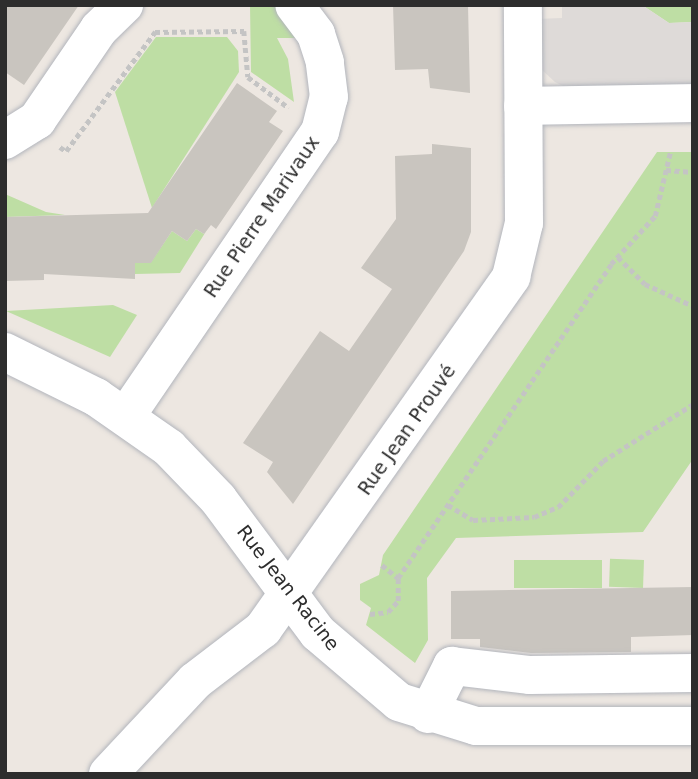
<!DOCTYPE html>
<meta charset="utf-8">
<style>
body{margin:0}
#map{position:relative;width:698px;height:779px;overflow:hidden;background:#ede7e1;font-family:"DejaVu Sans",sans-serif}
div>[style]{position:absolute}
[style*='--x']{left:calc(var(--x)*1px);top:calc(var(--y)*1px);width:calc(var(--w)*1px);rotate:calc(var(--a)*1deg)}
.green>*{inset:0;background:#bedea4;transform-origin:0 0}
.plaza>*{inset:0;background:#dedad8}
.building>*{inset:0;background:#c9c5bf}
.path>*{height:4.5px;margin-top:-2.25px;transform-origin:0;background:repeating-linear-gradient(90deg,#c4c4c4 0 5px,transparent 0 8.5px)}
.roads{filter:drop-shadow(0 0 2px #b2b5bc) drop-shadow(0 0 2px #b2b5bc)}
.minor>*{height:38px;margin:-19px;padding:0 19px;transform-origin:19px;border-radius:19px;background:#fff}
span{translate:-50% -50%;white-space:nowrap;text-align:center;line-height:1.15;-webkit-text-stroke:7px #fff;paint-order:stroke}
.street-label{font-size:19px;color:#2d2d2d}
.frame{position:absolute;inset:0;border:7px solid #2d2d2d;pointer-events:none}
</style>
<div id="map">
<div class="green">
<div style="clip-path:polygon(250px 5px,275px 5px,306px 38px,277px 38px,288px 59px,294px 102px,251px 72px)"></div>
<div style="clip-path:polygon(642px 5px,693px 5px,693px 22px,669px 23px)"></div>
<div style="clip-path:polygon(156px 37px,227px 37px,238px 51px,239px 72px,152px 208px,115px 92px)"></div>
<div style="clip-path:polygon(657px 152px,693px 152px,693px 459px,643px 532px,456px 538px,427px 578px,428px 640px,415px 663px,366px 625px,371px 608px,360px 600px,360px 584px,379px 575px,383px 555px)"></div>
<div style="clip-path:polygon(5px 194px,46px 212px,65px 215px,5px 217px)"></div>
<div style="clip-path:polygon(210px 225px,180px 273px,135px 274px,135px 263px,151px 262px,172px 231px,187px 241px,196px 229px,204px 234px)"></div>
<div style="clip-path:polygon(113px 305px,137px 315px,110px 357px,6px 311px)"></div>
<div style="left:602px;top:560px;width:28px;height:88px;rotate:90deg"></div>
<div style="left:644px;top:560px;width:28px;height:34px;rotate:92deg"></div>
</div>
<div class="plaza">
<div style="clip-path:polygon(562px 5px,642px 5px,669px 23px,693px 22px,693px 88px,569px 89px,555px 82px,541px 69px,536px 19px,562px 18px)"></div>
</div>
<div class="building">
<div style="clip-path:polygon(5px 5px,79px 5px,24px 85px,5px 72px)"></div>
<div style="clip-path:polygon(393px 5px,468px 5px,470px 93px,430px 88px,428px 69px,395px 70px)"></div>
<div style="clip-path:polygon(237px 83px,277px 111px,269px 122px,283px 131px,216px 229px,211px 225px,204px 234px,196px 229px,187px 241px,172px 231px,151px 263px,135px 263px,135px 279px,44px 274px,44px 280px,5px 281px,5px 217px,148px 213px)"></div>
<div style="clip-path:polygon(432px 144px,471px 148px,471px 232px,464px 251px,293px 504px,267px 472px,273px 462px,243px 443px,320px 331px,349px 351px,392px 289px,361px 268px,396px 219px,395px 156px,432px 154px)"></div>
<div style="clip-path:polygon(693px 587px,693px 635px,631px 637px,631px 652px,531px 653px,480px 647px,480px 639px,451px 639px,451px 591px)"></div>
</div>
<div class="path">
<div style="--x:60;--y:147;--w:7;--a:34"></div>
<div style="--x:66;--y:151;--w:149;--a:-53.2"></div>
<div style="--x:155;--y:32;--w:89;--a:-0.6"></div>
<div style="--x:244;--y:31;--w:46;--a:85"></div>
<div style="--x:248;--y:77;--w:51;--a:37.1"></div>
<div style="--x:666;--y:170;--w:27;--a:4"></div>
<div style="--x:618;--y:257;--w:38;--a:45"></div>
<div style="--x:645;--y:284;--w:53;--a:24.6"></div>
<div style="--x:448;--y:505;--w:29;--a:31"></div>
<div style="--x:473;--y:520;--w:61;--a:-2.8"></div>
<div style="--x:534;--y:517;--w:26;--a:-23"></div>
<div style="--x:558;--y:507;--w:64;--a:-45.6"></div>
<div style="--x:603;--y:461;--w:107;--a:-32.3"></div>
<div style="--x:382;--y:565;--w:21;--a:39"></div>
<div style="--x:370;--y:614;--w:18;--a:-6"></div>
<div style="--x:388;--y:612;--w:15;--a:-48"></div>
<div style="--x:398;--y:601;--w:23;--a:-90"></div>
<div style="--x:398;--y:578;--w:379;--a:-55.8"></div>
<div style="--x:611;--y:264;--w:65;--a:-47.5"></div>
<div style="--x:655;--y:216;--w:65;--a:-76.6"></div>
</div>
<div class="roads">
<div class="minor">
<div style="--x:523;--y:106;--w:170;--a:-1"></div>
<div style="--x:5;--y:140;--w:38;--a:-32"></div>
<div style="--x:37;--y:120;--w:110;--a:-55.7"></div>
<div style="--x:99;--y:29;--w:35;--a:-44"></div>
<div style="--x:5;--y:352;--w:102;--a:26.3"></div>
<div style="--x:96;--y:397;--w:89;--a:34.9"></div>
<div style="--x:169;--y:448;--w:71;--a:46.1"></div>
<div style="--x:218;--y:499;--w:167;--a:53.3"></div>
<div style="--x:318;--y:633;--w:106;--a:40.4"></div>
<div style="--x:399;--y:702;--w:81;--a:17.3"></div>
<div style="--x:476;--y:726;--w:217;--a:0"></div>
<div style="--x:126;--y:416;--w:344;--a:-55.7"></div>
<div style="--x:320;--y:132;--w:36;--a:-76"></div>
<div style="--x:329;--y:97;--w:35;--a:-97"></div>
<div style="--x:325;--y:62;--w:29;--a:-108"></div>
<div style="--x:316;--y:34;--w:36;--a:-127"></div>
<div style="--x:428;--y:714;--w:54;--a:-63.4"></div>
<div style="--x:452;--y:666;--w:79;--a:6.6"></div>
<div style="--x:530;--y:675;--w:163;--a:-0.7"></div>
<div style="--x:108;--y:774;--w:127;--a:-46.9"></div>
<div style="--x:195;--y:681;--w:86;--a:-37.4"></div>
<div style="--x:263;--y:629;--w:431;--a:-54.8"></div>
<div style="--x:511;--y:277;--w:56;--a:-76.5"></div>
<div style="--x:524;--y:223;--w:218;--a:-90.3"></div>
</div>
</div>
<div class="street-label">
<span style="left:262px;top:217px;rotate:-56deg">Rue Pierre Marivaux</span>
<span style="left:407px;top:430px;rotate:-55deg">Rue Jean Prouvé</span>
<span style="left:288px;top:588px;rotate:52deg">Rue Jean Racine</span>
</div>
<div class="frame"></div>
</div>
